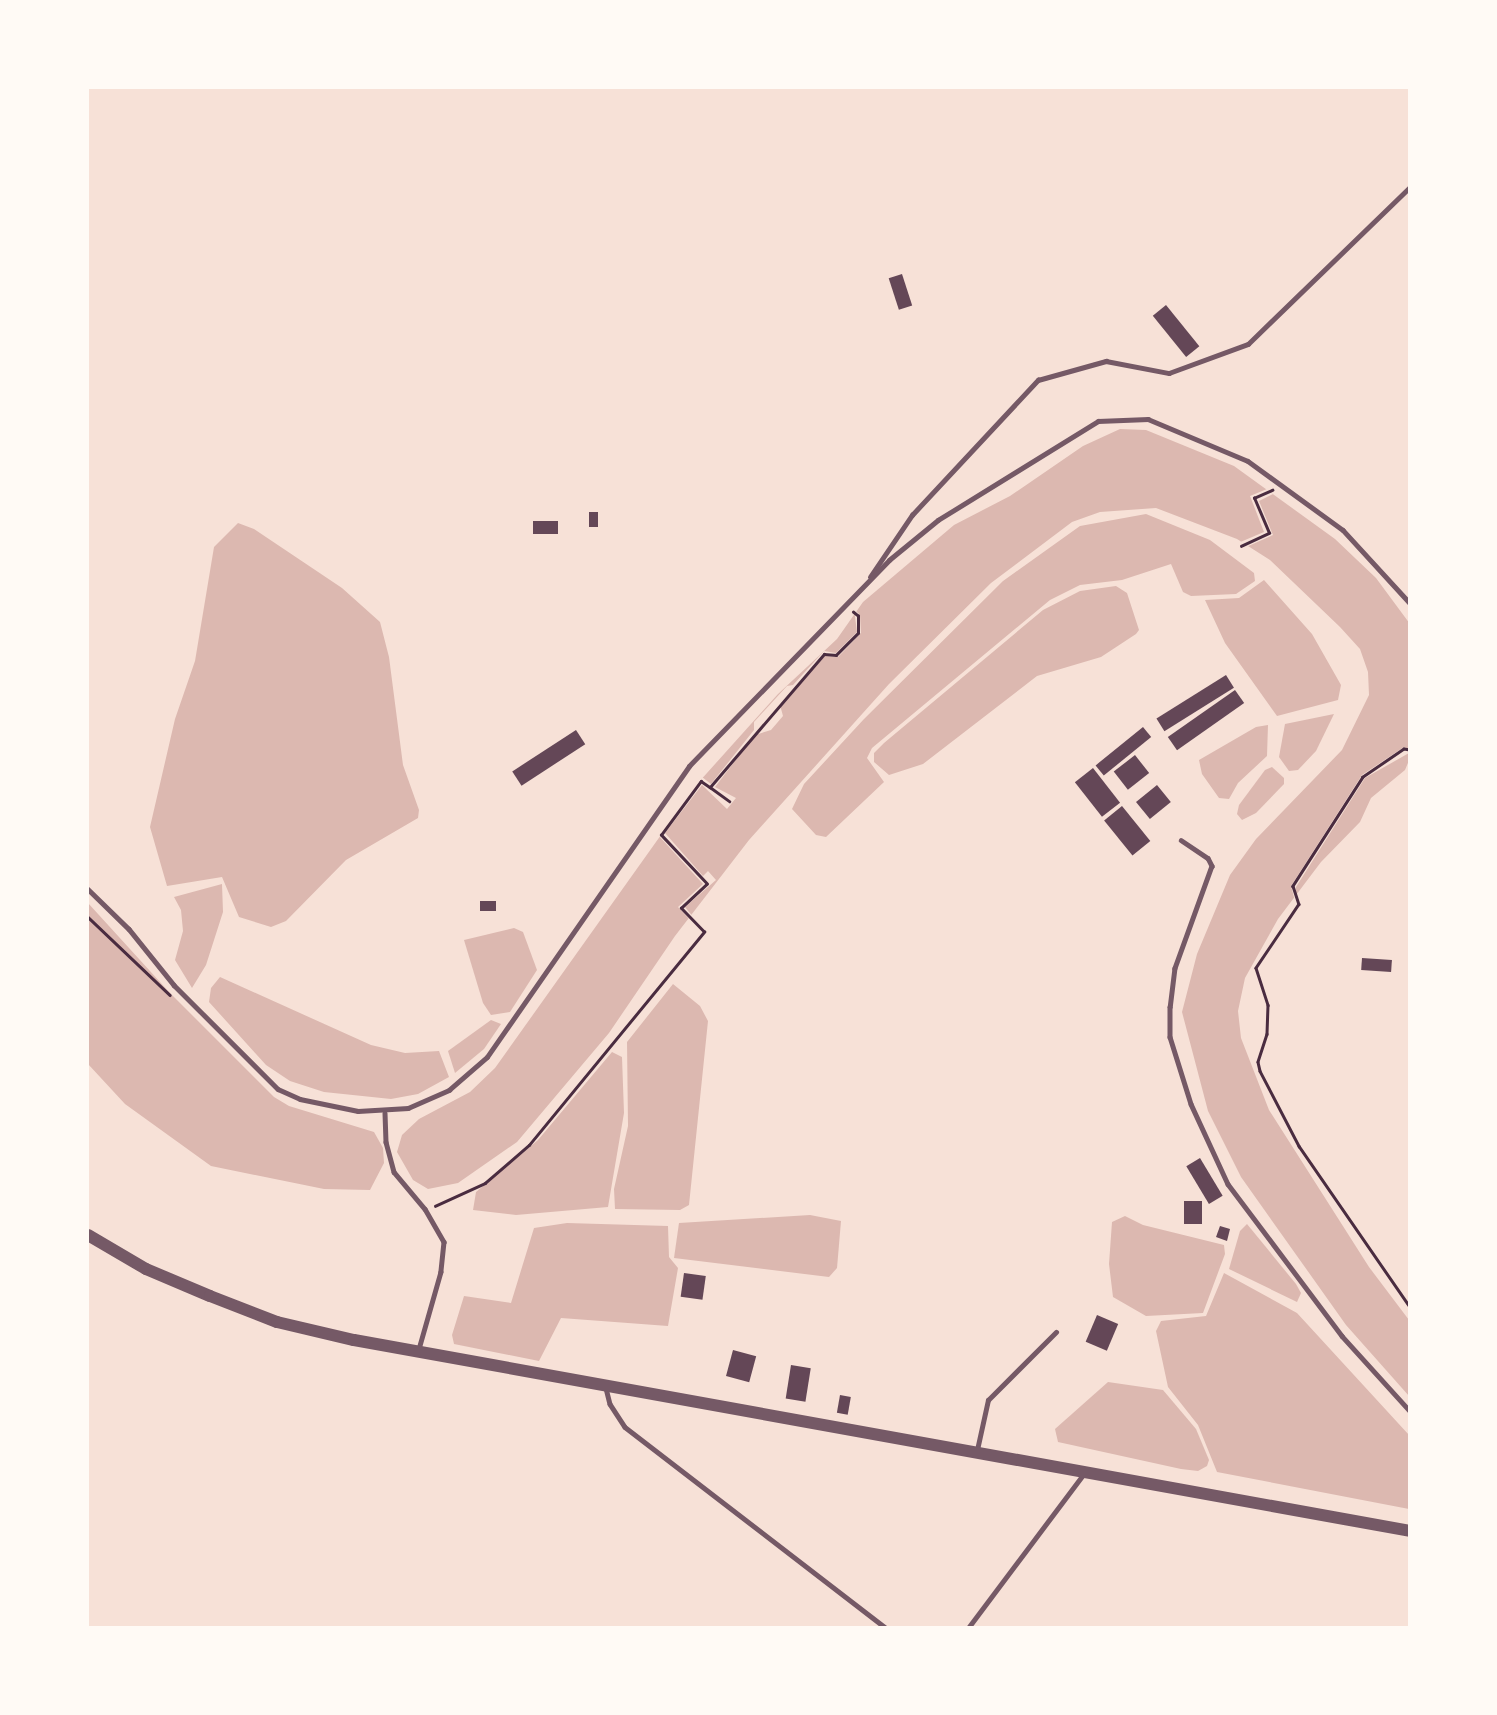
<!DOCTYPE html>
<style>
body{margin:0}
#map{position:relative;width:1497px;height:1715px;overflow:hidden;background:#f7e1d7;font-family:Figtree,sans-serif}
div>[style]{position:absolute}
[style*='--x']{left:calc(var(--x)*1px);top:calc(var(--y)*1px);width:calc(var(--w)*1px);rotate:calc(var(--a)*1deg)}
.water>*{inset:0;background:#dcb8b0}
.pier>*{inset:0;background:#f7e1d7}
.building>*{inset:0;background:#644757;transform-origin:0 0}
.path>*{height:2.5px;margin:-1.25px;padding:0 1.25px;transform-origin:1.25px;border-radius:1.25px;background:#4a2c40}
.service>*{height:4.5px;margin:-2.25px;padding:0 2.25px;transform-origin:2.25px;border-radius:2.25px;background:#755966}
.tertiary>*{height:12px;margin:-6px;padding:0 6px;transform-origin:6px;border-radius:6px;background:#755966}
span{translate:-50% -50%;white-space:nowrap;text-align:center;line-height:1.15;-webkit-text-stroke:7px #fffaf5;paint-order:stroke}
.frame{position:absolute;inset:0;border:89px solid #fffaf5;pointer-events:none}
</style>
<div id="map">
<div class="water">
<div style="clip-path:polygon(1120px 429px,1146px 430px,1234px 466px,1335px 539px,1376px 578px,1410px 624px,1410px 758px,1405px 770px,1371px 798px,1360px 822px,1321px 862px,1278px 919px,1245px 978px,1238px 1011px,1241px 1038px,1269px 1110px,1369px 1267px,1409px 1320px,1409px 1396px,1346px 1325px,1241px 1177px,1208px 1111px,1182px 1012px,1197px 954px,1230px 875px,1256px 839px,1342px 750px,1369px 695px,1368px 672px,1360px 649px,1340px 627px,1270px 560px,1237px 539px,1156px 508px,1100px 512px,1072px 522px,991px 583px,889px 684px,749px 840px,675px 936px,609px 1033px,517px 1142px,458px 1183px,428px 1189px,413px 1180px,397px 1152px,402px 1135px,419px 1119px,470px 1092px,495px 1068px,698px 783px,778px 694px,837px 639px,863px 602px,954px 525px,1010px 496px,1083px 446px)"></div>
<div style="clip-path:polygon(1146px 514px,1210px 540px,1254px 573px,1255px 581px,1236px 594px,1191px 596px,1183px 592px,1171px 564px,1122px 580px,1080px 585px,1050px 600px,872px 748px,867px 758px,884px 782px,826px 837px,816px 835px,792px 809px,804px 784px,864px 719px,1003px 581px,1080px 526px)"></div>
<div style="clip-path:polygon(238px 523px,254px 529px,342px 588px,380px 622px,389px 657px,403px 765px,419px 810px,418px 818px,346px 860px,286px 921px,271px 927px,239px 917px,222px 877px,167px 886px,150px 827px,175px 719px,195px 661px,214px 547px)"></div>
<div style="clip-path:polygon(1264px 580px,1312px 634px,1341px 685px,1338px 700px,1277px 716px,1225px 643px,1205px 600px,1239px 598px)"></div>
<div style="clip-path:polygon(1116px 586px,1127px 593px,1139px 630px,1136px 634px,1101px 657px,1037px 676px,923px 764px,889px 775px,874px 762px,874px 753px,884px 743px,1043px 610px,1080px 591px)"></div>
<div style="clip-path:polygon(1334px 714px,1316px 751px,1298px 770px,1289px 771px,1279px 757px,1285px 724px)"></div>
<div style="clip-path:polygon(1268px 725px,1267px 756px,1238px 783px,1229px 799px,1219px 798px,1202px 774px,1199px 760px,1256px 727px)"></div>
<div style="clip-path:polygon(1272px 767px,1284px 778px,1284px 784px,1256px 813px,1242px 820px,1237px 814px,1239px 805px,1265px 770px)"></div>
<div style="clip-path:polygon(222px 884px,223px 912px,206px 965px,192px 988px,175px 960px,183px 931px,181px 910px,174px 897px)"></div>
<div style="clip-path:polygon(88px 903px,170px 993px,274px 1097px,289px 1106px,374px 1132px,383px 1148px,384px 1163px,370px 1190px,324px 1189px,211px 1166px,125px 1104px,88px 1064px)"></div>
<div style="clip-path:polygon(514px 928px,523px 932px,537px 970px,510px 1012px,491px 1015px,483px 1003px,464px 940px)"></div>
<div style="clip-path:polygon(220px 977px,371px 1045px,405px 1053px,439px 1051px,449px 1077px,418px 1094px,391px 1099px,324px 1092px,290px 1081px,266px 1065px,209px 1002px,211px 988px)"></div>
<div style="clip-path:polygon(673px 984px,700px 1006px,708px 1021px,689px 1205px,680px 1210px,615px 1209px,614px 1189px,628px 1126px,627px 1042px)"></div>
<div style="clip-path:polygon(491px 1020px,501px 1024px,484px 1049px,455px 1073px,448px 1051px)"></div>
<div style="clip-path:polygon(612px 1052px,622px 1057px,624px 1113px,608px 1207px,516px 1215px,473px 1210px,476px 1192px,538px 1140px)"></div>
<div style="clip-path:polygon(810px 1215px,841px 1221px,837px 1268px,829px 1277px,674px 1258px,679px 1223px)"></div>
<div style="clip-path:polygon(1125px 1216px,1143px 1225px,1224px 1245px,1225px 1254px,1203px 1313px,1146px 1316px,1113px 1297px,1109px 1264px,1112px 1222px)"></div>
<div style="clip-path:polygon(567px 1223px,668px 1226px,669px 1257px,678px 1268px,668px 1326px,561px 1318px,539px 1361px,454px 1344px,452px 1335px,464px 1296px,511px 1303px,534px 1228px)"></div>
<div style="clip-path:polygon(1247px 1224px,1296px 1284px,1301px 1293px,1297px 1302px,1229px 1269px,1240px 1231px)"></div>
<div style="clip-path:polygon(1224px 1273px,1297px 1313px,1409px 1435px,1409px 1509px,1217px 1472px,1198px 1425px,1168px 1387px,1156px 1331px,1161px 1321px,1206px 1316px)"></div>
<div style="clip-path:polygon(1108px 1382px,1163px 1390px,1196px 1429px,1209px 1460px,1207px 1466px,1198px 1471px,1181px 1469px,1058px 1442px,1055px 1429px)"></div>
</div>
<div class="pier">
<div style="clip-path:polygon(1267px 489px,1273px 494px,1259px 501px,1273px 535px,1244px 548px,1238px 543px,1264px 532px,1250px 496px)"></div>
<div style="clip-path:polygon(854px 609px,860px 615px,861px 633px,838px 657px,825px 656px,780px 705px,783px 716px,771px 730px,755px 735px,715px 787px,736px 798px,727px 809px,702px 785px,665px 833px,703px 876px,708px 871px,716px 880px,685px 907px,694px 918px,691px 921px,678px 907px,703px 884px,658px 835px,702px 777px,711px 784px,754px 730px,754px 722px,787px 686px,793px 685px,824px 651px,836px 653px,857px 632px)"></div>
<div style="clip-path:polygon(1404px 747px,1409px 753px,1365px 778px,1296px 887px,1295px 901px,1291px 886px,1362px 775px)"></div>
</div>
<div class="building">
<div style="left:902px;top:274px;width:33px;height:14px;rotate:72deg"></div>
<div style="left:1166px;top:305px;width:53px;height:17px;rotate:51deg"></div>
<div style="left:589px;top:512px;width:9px;height:15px"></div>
<div style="left:533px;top:521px;width:25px;height:13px"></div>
<div style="left:1226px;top:675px;width:15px;height:82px;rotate:58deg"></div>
<div style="left:1235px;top:690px;width:16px;height:82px;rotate:55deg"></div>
<div style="left:1143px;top:727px;width:13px;height:61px;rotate:51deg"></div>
<div style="left:576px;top:730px;width:17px;height:76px;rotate:57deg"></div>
<div style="left:1135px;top:755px;width:23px;height:27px;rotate:52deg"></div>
<div style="left:1093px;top:768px;width:44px;height:23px;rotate:52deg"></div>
<div style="left:1157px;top:785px;width:22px;height:27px;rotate:51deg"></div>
<div style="left:1122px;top:806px;width:45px;height:23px;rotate:51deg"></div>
<div style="left:480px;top:901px;width:16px;height:10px"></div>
<div style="left:1362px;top:958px;width:30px;height:12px;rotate:4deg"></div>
<div style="left:1200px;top:1158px;width:44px;height:16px;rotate:59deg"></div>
<div style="left:1184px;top:1201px;width:18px;height:23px"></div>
<div style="clip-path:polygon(1220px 1226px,1230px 1229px,1227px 1241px,1216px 1237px)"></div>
<div style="left:684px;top:1273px;width:22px;height:24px;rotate:8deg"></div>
<div style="left:1097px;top:1315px;width:23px;height:29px;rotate:23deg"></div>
<div style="left:733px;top:1350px;width:24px;height:27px;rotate:15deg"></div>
<div style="left:791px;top:1365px;width:20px;height:34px;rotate:9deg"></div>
<div style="left:840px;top:1395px;width:11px;height:18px;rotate:10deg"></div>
</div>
<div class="path">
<div style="--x:1241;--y:546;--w:31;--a:-25"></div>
<div style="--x:1269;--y:533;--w:38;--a:-113"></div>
<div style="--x:1254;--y:498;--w:20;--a:-24"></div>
<div style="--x:1410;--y:750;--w:6;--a:-171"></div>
<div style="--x:1404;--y:749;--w:50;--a:145.7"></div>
<div style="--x:1363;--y:777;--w:130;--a:122.7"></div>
<div style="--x:1293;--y:886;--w:19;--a:72"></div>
<div style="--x:1299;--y:904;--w:77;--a:123.9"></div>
<div style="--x:1256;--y:968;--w:39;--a:72"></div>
<div style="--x:1268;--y:1005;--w:29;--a:92"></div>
<div style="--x:1267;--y:1034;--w:29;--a:108"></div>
<div style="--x:1258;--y:1062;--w:9;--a:77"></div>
<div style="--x:1260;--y:1071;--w:85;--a:62.5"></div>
<div style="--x:1299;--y:1146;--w:196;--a:55.4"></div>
<div style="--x:710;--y:787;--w:24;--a:36"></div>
<div style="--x:88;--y:917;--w:113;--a:43.6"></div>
<div style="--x:435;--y:1206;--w:55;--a:-24.7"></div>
<div style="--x:485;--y:1183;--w:58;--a:-40.8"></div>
<div style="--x:529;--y:1145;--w:276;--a:-50.6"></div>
<div style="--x:704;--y:932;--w:33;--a:-134"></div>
<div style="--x:681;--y:908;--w:35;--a:-43"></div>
<div style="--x:707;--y:884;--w:67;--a:-133.2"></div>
<div style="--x:661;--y:835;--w:67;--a:-53.5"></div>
<div style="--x:701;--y:781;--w:11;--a:34"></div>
<div style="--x:710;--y:787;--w:175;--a:-49.4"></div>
<div style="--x:824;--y:654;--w:12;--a:5"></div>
<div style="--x:836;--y:655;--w:31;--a:-45"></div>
<div style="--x:858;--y:633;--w:17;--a:-90"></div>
<div style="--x:858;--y:616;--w:6;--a:-141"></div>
</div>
<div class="service">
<div style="--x:870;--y:577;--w:75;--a:-55.9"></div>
<div style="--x:912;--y:515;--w:185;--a:-47"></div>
<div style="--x:1038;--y:380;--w:71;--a:-15.6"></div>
<div style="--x:1106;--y:361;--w:64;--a:10.8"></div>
<div style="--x:1169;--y:373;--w:84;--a:-20.2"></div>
<div style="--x:1248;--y:344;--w:226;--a:-44.1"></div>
<div style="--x:1181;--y:840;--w:32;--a:34"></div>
<div style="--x:1208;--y:858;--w:9;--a:63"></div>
<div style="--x:1212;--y:866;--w:109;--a:109.9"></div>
<div style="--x:1175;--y:968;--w:39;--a:97"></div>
<div style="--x:1170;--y:1007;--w:30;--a:90"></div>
<div style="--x:1170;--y:1037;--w:70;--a:72.6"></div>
<div style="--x:1191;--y:1104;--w:88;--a:65.2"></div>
<div style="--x:1228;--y:1184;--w:190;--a:53.1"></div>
<div style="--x:1342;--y:1336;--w:101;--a:47.8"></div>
<div style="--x:88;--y:889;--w:57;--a:44.3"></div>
<div style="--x:129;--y:929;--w:72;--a:51.2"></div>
<div style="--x:174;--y:985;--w:147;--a:45"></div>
<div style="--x:278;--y:1089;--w:24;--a:24"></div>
<div style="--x:300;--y:1099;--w:59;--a:11.7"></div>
<div style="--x:358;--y:1111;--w:50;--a:-3.4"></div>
<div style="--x:408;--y:1108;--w:45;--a:-23.7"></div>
<div style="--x:449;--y:1090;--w:50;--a:-41"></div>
<div style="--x:487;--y:1057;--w:354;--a:-55.2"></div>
<div style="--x:689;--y:766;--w:287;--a:-45.8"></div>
<div style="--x:889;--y:560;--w:63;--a:-39.2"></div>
<div style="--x:938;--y:520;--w:188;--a:-31.7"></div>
<div style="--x:1098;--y:421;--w:50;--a:-2.3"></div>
<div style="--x:1148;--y:419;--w:108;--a:22.8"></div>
<div style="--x:1248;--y:461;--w:117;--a:36"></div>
<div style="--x:1343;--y:530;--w:99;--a:47.5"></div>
<div style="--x:385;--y:1113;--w:29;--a:88"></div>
<div style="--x:386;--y:1142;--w:31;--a:75"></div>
<div style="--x:394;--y:1172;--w:48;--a:50"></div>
<div style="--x:425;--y:1209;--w:38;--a:60"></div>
<div style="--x:444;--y:1242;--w:30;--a:96"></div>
<div style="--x:441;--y:1272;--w:80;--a:105.9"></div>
<div style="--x:606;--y:1388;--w:16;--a:76"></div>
<div style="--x:610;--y:1404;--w:27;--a:57"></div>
<div style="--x:625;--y:1427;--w:329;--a:37.6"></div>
<div style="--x:977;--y:1450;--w:51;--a:-77.6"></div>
<div style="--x:988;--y:1400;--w:96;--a:-45"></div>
<div style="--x:968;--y:1628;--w:191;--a:-53.1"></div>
</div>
<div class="tertiary">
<div style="--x:88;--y:1235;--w:67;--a:30.4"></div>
<div style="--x:146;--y:1269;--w:69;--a:22.9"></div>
<div style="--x:210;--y:1296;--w:72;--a:21.2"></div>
<div style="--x:277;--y:1322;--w:79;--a:13.2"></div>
<div style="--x:354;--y:1340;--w:1073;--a:10.25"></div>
</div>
<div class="frame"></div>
</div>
